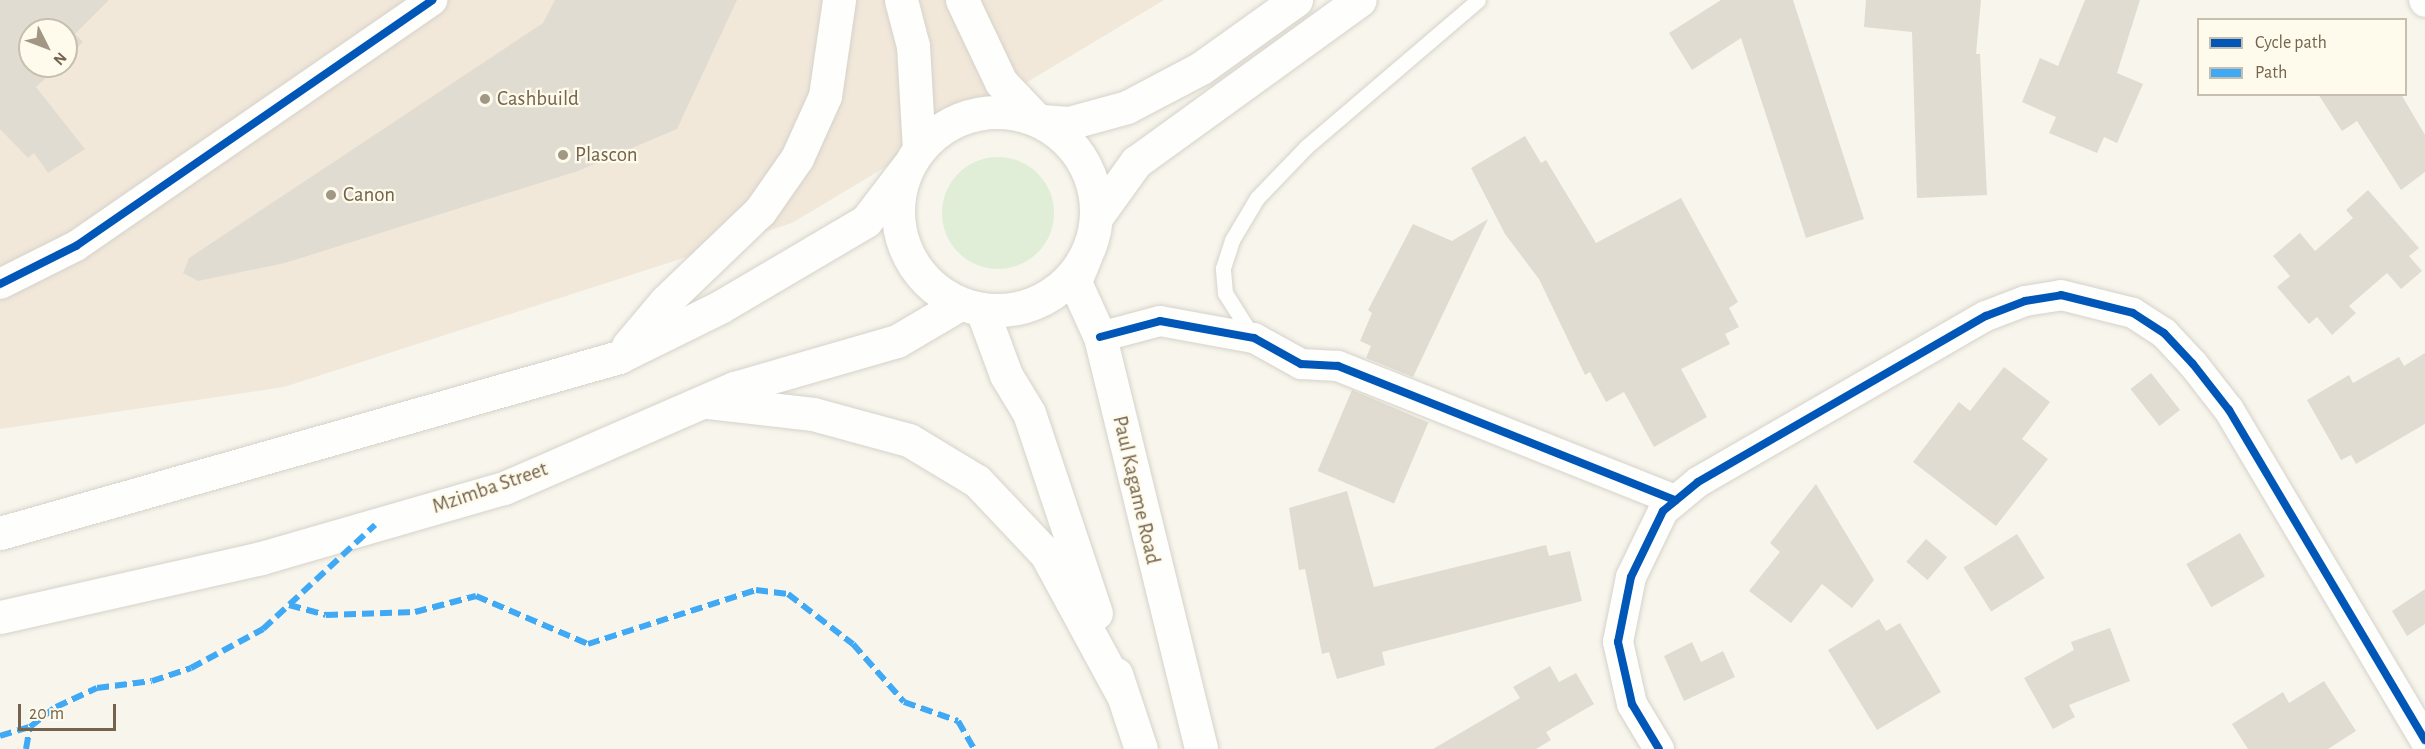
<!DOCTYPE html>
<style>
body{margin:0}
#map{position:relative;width:2425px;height:749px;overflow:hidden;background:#f7f5ec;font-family:"Alegreya Sans",sans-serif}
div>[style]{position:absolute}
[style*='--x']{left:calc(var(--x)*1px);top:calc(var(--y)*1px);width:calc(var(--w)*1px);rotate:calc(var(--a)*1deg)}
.commercial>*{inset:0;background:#f1e8da}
.green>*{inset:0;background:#e0eed7}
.round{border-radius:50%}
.building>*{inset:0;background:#e1dcd1;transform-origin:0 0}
.roads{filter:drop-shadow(0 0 2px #d6d2ca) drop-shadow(0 0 2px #d6d2ca)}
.lane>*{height:15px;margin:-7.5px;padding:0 7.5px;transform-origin:7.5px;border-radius:7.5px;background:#fefefc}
.street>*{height:30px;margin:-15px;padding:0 15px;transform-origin:15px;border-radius:15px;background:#fefefc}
.secondary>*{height:33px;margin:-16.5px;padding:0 16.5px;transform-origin:16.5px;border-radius:16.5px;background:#fefefc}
.secondary>.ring{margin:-16.5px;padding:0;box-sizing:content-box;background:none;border:33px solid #fefefc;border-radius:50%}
.quiet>*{height:6px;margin-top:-3px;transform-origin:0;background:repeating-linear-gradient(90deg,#3fa9f5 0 12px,transparent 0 18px)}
.cycleway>*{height:8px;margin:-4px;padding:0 4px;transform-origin:4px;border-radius:4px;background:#0057b8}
.dots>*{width:16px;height:16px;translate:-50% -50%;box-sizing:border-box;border:3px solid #fefbed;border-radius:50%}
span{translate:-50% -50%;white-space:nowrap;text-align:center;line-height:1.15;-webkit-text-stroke:4.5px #fefbed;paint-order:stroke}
.poi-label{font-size:21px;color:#75634c}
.left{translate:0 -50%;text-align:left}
.street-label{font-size:21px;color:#75634c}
.legend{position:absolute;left:2197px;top:18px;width:210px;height:78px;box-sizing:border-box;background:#fefbed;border:2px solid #c7bead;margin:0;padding:8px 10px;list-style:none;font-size:18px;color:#75634c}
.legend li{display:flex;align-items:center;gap:12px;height:30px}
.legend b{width:30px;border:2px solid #c7bead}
.north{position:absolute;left:18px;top:18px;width:60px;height:60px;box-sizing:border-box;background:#fefbed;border:2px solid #c7bead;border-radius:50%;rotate:132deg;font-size:16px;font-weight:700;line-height:24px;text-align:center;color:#75634c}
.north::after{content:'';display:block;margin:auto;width:21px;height:27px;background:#a29684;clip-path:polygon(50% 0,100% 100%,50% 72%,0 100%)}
.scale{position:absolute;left:18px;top:704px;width:98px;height:27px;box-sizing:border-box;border:3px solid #75634c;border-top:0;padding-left:8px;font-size:18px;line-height:21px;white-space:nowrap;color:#75634c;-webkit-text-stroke:4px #fefbed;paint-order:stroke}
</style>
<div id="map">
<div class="commercial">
<div style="clip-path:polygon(evenodd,0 0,1164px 0,792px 223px,284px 387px,0 429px,0 0,30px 30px,66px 30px,66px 66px,30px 66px,30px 30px)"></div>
</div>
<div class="green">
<div class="round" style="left:942px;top:157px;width:112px;height:112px"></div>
</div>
<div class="building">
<div style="clip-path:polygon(0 0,109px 0,75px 34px,83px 42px,66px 59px,66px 30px,30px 30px,30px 66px,59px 66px,36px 87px,85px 149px,48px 173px,34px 153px,28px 158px,0 129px)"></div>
<div style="clip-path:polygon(555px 0,737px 0,677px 129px,578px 171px,285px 263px,198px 281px,183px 273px,189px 258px,543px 23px)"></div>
<div style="clip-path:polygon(1721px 0,1793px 0,1864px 219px,1806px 238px,1741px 38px,1692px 70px,1669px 33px)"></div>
<div style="clip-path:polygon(1866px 0,1981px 0,1976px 54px,1980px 54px,1987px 195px,1917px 198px,1912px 32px,1864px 27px)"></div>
<div style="clip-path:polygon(2085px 0,2140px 0,2117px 73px,2143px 84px,2117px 143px,2104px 137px,2097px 153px,2049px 133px,2056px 117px,2022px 102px,2040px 58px,2058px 66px)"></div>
<div style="clip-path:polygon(2318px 94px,2401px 94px,2425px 135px,2425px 172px,2401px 190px,2357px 121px,2342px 131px)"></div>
<div style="clip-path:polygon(1525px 136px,1541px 163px,1546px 160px,1596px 243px,1681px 198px,1738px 302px,1729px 308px,1739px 327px,1725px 334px,1730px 344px,1681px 369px,1707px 417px,1654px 447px,1624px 392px,1606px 402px,1590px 372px,1585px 375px,1539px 279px,1505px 234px,1471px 168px)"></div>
<div style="clip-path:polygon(2368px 190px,2419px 248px,2409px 256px,2422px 271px,2401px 289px,2387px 273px,2349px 306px,2356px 313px,2332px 335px,2317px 317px,2309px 324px,2277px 287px,2290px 276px,2273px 256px,2300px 233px,2315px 251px,2353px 218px,2346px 210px)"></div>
<div style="clip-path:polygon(1488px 219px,1413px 377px,1366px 358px,1371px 346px,1360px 341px,1372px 313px,1368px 310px,1413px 224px,1452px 241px)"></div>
<div style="clip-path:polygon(2425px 353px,2425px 424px,2356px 464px,2351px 455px,2341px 460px,2307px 400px,2349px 375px,2353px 383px,2399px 357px,2404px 366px)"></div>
<div style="clip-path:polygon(2004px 367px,2050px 402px,2022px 439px,2048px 459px,1996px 526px,1913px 462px,1959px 402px,1970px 411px)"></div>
<div style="left:2151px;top:373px;width:47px;height:26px;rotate:52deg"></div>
<div style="left:1352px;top:390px;width:83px;height:88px;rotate:23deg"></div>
<div style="clip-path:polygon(1816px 484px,1874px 580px,1852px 608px,1822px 584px,1791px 623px,1749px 591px,1780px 552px,1770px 543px)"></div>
<div style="clip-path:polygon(1347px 491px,1374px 587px,1546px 545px,1549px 556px,1570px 551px,1582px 601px,1382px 652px,1385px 665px,1337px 679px,1329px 652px,1322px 654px,1305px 569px,1299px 570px,1289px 508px)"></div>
<div style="left:2240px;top:533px;width:50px;height:62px;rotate:60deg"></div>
<div style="left:2017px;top:534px;width:52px;height:63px;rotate:58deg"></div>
<div style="left:1926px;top:539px;width:28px;height:30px;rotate:41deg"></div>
<div style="clip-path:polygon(2425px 589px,2425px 624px,2407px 636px,2392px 611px)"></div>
<div style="clip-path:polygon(1879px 619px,1886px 631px,1900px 623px,1941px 692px,1877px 730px,1828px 650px)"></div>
<div style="clip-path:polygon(2110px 628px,2130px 681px,2069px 705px,2075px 717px,2053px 729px,2024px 678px,2074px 650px,2071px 642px)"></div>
<div style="clip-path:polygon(1692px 642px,1701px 662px,1723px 651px,1735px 677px,1684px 701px,1664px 656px)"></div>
<div style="clip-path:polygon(1550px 666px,1559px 682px,1576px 673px,1594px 704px,1546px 732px,1551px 740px,1536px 749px,1433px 749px,1520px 698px,1513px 687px)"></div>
<div style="clip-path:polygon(2324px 681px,2356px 731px,2328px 749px,2248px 749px,2232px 724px,2283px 692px,2289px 703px)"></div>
</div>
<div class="roads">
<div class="lane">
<div style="--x:1251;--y:334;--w:49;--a:-122.4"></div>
<div style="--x:1225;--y:293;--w:25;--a:-95"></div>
<div style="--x:1223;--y:268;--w:29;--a:-72"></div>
<div style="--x:1232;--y:240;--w:49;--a:-59.2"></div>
<div style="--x:1257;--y:198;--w:71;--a:-46.1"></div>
<div style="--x:1306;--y:147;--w:226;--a:-40.5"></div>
</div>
<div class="street">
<div style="--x:2424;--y:0;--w:2;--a:63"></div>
<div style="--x:0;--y:284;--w:85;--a:-26.6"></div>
<div style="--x:76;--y:246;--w:433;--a:-34.6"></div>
<div style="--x:1100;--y:337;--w:62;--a:-14.9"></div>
<div style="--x:1160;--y:321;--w:96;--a:10.3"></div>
<div style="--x:1254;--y:338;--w:54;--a:29"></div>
<div style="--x:1301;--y:364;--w:37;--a:3"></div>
<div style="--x:1338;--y:366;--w:363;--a:21.7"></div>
<div style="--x:1659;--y:749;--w:52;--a:-121"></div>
<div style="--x:1632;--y:704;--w:64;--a:-102.7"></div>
<div style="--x:1618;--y:642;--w:66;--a:-78.7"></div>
<div style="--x:1631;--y:577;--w:73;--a:-64.1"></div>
<div style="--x:1663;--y:511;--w:45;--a:-39.6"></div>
<div style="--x:1698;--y:482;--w:332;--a:-30"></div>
<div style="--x:1986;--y:316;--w:42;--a:-21"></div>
<div style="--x:2025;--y:301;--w:36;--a:-9"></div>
<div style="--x:2061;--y:295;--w:74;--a:14"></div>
<div style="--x:2133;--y:313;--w:37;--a:33"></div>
<div style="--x:2164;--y:333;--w:42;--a:46.9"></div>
<div style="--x:2193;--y:364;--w:58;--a:52"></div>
<div style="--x:2229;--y:410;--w:384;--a:59.3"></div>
</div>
<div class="secondary">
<div style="--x:901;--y:0;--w:48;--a:75.4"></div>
<div style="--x:913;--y:46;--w:104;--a:86.7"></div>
<div style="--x:962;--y:0;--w:91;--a:64.6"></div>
<div style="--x:1001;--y:82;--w:50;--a:46.6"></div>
<div class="ring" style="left:898px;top:112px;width:165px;height:165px"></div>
<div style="--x:1042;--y:121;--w:27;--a:4"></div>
<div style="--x:1069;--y:123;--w:60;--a:-15.4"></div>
<div style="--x:1127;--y:107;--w:84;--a:-27.8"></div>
<div style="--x:1201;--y:68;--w:117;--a:-35.6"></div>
<div style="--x:1097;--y:216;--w:67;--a:-54.2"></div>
<div style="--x:1136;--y:162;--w:276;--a:-35.9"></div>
<div style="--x:1085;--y:257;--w:27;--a:112"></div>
<div style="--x:1075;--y:282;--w:60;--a:65.6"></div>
<div style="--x:1100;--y:337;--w:424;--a:76.2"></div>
<div style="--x:982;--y:310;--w:69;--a:69.7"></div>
<div style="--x:1006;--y:375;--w:44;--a:58.8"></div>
<div style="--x:1029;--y:413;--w:211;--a:71.5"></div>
<div style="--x:628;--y:346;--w:57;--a:-49.9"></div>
<div style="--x:665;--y:302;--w:132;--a:-43.8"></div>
<div style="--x:760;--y:211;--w:65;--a:-55.1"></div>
<div style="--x:797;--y:158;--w:68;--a:-65.7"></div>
<div style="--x:825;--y:96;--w:97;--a:-81.7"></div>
<div style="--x:708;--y:402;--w:106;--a:6.5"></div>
<div style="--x:813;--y:414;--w:99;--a:15.2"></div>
<div style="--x:909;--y:440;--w:79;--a:31.1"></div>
<div style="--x:977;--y:481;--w:100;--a:46.6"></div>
<div style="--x:1046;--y:554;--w:159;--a:61.5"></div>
<div style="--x:0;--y:533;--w:644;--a:-15.87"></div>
<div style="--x:619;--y:357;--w:113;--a:-26.3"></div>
<div style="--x:720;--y:307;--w:169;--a:-30.5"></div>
<div style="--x:866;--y:221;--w:69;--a:-52.6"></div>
<div style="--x:0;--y:617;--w:268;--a:-12.7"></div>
<div style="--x:261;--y:558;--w:253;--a:-16.1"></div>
<div style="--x:504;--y:488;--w:251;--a:-23.5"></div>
<div style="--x:734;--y:388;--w:170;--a:-16.1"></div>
<div style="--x:897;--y:341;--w:73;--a:-30.4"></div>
<div style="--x:1116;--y:674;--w:79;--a:71.6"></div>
</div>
</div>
<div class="quiet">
<div style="--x:289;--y:605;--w:38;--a:15"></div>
<div style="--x:326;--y:615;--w:89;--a:-1.9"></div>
<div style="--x:415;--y:612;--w:63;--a:-14.7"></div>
<div style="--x:476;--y:596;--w:122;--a:23.2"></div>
<div style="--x:588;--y:644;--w:176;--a:-17.8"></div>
<div style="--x:756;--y:590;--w:32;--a:7"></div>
<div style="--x:788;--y:594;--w:82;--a:37.6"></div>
<div style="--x:853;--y:644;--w:77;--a:48.7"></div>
<div style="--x:904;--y:702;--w:57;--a:19.4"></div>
<div style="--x:958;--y:721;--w:32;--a:60"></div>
<div style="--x:0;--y:736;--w:31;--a:-17"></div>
<div style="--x:26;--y:749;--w:22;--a:-80"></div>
<div style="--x:30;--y:727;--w:33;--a:-38"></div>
<div style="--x:56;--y:707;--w:45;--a:-24.9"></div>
<div style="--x:97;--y:688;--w:55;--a:-7.3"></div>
<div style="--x:152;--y:681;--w:41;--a:-18.4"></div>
<div style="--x:191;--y:668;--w:82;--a:-28.4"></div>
<div style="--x:263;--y:629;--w:153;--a:-42.9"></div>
</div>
<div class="cycleway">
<div style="--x:0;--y:284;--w:85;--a:-26.6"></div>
<div style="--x:76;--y:246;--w:433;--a:-34.6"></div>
<div style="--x:1100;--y:337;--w:62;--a:-14.9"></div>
<div style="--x:1160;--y:321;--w:96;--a:10.3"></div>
<div style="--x:1254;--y:338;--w:54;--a:29"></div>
<div style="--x:1301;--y:364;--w:37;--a:3"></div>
<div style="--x:1338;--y:366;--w:363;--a:21.7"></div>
<div style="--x:1659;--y:749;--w:52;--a:-121"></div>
<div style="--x:1632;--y:704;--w:64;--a:-102.7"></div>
<div style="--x:1618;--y:642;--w:66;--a:-78.7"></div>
<div style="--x:1631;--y:577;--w:73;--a:-64.1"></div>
<div style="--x:1663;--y:511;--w:45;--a:-39.6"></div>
<div style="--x:1698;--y:482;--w:332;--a:-30"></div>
<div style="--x:1986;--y:316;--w:42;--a:-21"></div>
<div style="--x:2025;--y:301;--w:36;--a:-9"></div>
<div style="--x:2061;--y:295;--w:74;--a:14"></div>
<div style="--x:2133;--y:313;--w:37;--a:33"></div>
<div style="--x:2164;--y:333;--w:42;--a:46.9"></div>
<div style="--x:2193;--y:364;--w:58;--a:52"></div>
<div style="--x:2229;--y:410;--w:384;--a:59.3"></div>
</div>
<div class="dots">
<div style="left:485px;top:99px;background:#a29684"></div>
<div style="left:563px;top:155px;background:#a29684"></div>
<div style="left:331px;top:195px;background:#a29684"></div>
</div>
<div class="poi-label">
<span class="left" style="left:497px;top:99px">Cashbuild</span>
<span class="left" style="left:575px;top:155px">Plascon</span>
<span class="left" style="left:343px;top:195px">Canon</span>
</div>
<div class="street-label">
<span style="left:490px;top:488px;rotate:-19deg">Mzimba Street</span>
<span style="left:1136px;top:490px;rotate:77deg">Paul Kagame Road</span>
</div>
<ul class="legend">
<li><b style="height:8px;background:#0057b8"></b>Cycle path</li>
<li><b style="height:8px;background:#3fa9f5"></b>Path</li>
</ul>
<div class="north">N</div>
<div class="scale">20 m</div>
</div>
